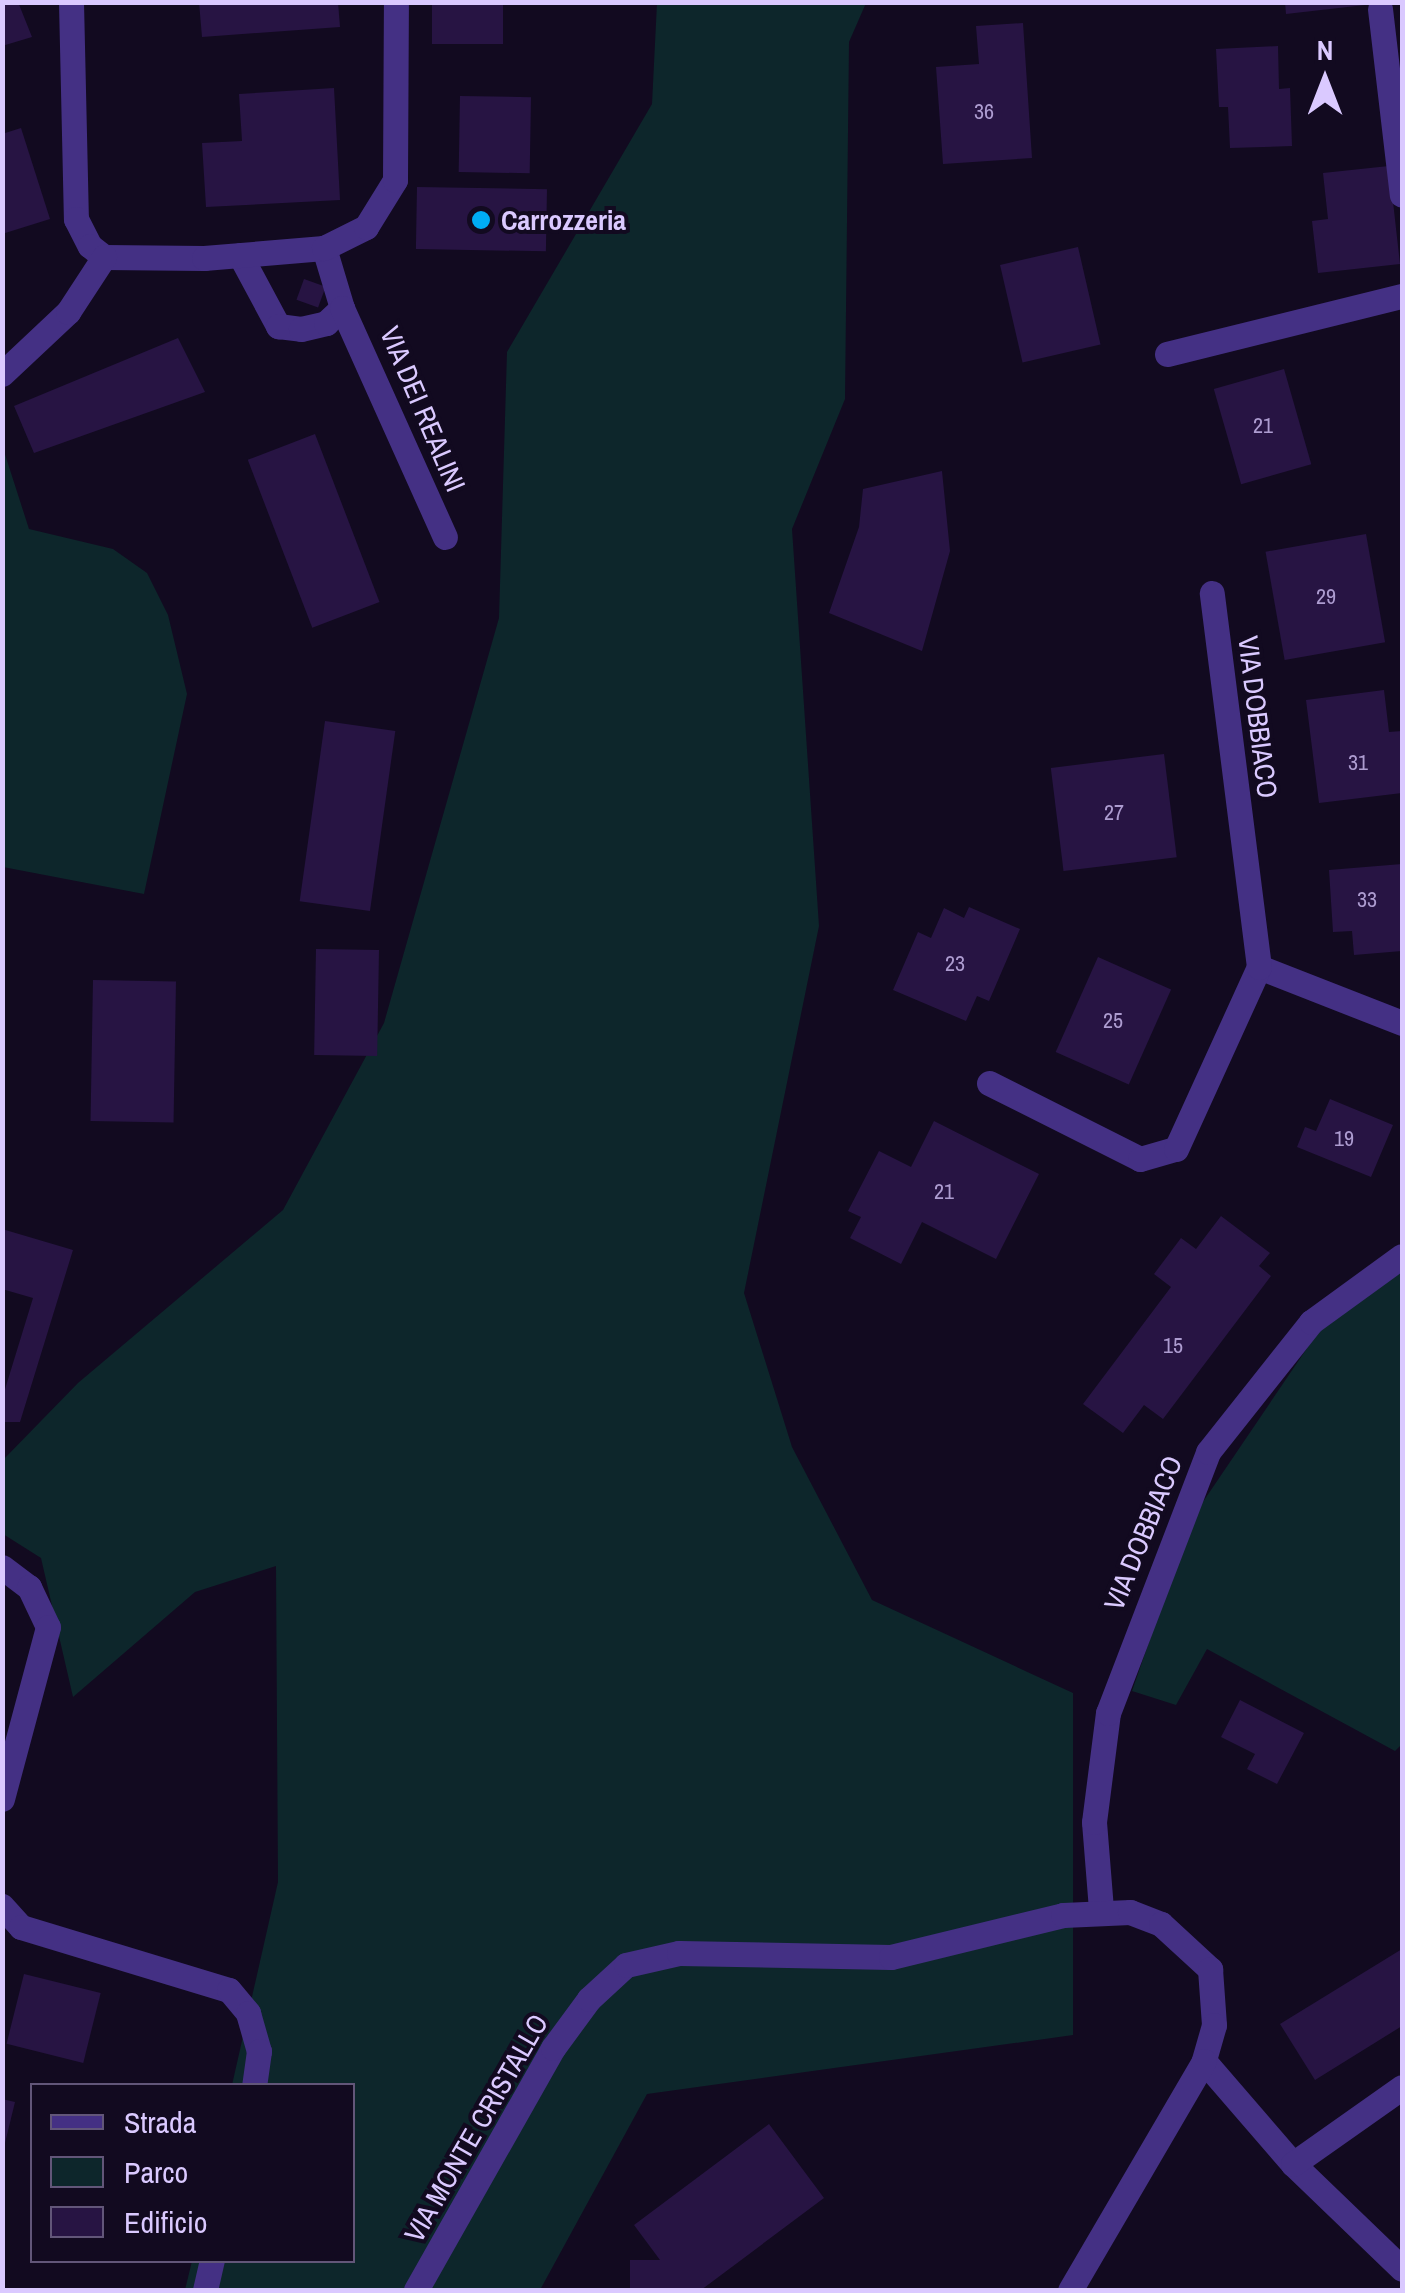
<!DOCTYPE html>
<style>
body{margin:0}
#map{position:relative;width:1405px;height:2293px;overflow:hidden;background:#120a20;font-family:"Archivo Narrow",sans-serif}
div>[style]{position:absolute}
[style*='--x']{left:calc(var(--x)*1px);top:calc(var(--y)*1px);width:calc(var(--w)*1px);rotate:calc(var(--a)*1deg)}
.green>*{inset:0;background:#0d262b}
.building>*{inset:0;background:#271443;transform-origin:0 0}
.street>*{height:25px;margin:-12.5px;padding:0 12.5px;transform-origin:12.5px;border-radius:12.5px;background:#443084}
.dots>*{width:28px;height:28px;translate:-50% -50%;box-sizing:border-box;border:5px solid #120a20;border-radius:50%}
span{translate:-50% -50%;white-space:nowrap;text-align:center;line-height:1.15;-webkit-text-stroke:8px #120a20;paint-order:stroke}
.number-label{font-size:22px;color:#ad9cd0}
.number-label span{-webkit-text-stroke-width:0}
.poi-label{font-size:28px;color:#dac9ff;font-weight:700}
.left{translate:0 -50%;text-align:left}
.street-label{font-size:28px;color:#dac9ff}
.frame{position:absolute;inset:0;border:5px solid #dac9ff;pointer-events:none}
.legend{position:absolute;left:30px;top:2083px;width:325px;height:180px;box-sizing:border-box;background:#120a20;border:2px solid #625679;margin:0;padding:12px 18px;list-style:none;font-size:30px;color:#dac9ff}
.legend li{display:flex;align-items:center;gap:20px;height:50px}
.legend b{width:50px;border:2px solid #625679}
.north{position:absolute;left:1275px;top:30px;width:100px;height:100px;-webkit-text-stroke:8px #120a20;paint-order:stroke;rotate:0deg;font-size:28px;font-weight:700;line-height:40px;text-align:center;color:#dac9ff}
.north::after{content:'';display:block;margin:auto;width:35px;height:45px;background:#dac9ff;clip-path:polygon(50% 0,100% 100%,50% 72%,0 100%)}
</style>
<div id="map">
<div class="green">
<div style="clip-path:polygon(657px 3px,866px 3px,849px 42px,845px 399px,792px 529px,819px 926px,744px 1293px,792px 1447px,872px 1600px,1073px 1693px,1073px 2035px,647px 2094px,540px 2290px,185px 2290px,192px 2261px,352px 2260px,352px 2086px,232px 2085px,278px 1882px,276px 1566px,195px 1592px,73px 1697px,41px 1558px,3px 1534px,2px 1461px,78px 1383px,283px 1210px,384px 1023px,499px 618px,507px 352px,652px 104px)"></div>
<div style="clip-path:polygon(2px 445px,29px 529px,113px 549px,147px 573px,168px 615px,187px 694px,144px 894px,3px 867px)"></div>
<div style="clip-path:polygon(1402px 1266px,1402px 1744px,1395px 1751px,1207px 1649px,1176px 1705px,1132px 1691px,1192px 1518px,1318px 1332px)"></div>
</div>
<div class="building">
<div style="clip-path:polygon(18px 2px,32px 37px,2px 46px,2px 4px)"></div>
<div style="clip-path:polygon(199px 2px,338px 2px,340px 27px,202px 37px)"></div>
<div style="left:432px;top:2px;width:71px;height:42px"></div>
<div style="clip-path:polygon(1285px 2px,1365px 2px,1365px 5px,1286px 14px)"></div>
<div style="clip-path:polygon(1023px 23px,1032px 158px,943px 164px,936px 67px,979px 64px,976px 26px)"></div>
<div style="clip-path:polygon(1278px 46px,1279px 89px,1290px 88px,1292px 146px,1230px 148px,1228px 107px,1219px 107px,1216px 49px)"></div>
<div style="clip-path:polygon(334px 88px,340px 200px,206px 207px,202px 143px,242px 141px,239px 94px)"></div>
<div style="left:460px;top:96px;width:71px;height:76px;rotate:1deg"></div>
<div style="clip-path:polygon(21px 128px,50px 219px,2px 234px,2px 134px)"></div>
<div style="clip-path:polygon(1389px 166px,1400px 264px,1318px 273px,1312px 221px,1328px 219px,1323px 173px)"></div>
<div style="left:417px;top:187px;width:130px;height:62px;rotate:1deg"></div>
<div style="left:1078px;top:247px;width:100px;height:80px;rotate:77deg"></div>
<div style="left:304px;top:279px;width:23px;height:22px;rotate:20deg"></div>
<div style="clip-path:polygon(178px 338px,205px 392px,34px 453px,14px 406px)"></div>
<div style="left:1284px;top:369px;width:99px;height:73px;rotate:74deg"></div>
<div style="left:315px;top:434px;width:180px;height:72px;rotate:69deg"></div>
<div style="clip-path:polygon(942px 471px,950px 551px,922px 651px,829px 613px,859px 527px,863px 489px)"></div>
<div style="left:1366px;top:534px;width:110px;height:102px;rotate:80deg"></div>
<div style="clip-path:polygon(1384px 690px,1389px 732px,1402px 731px,1402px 793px,1319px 803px,1306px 700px)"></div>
<div style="left:325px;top:721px;width:71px;height:182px;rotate:8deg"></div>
<div style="left:1164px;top:754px;width:104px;height:114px;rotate:83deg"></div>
<div style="clip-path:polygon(1402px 864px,1402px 951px,1354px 955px,1352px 931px,1333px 932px,1329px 870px)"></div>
<div style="clip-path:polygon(969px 907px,1020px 929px,989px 1001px,977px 996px,966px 1021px,893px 990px,918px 932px,931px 938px,944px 908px,964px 918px)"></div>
<div style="left:316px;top:949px;width:63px;height:106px;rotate:1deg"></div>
<div style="left:1098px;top:957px;width:80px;height:104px;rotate:24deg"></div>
<div style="left:93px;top:980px;width:83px;height:141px;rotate:1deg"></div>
<div style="clip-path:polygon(1330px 1099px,1393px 1125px,1371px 1177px,1297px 1147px,1305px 1127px,1316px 1131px)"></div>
<div style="clip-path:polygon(934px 1121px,1039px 1174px,996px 1259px,922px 1222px,901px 1264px,850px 1238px,861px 1217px,848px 1211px,879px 1151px,911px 1167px)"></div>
<div style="clip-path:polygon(1221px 1216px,1270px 1253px,1259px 1266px,1271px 1276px,1163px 1419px,1144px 1405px,1123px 1433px,1083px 1404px,1171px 1287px,1154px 1274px,1181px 1238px,1196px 1249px)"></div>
<div style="clip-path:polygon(2px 1229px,73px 1250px,20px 1422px,2px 1422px,2px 1399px,33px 1298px,2px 1289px)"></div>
<div style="clip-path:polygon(1240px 1700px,1304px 1733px,1277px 1784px,1247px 1769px,1255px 1754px,1221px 1737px)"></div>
<div style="clip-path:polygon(1402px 1949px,1402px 2026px,1315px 2080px,1280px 2024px)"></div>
<div style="left:24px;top:1974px;width:79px;height:72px;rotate:14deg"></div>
<div style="clip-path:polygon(2px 2099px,15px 2102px,4px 2147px,2px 2147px)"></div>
<div style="clip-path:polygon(769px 2124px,824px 2198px,701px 2290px,630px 2290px,630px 2260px,660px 2260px,634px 2225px)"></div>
</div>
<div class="street">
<div style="--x:71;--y:2;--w:217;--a:88.7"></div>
<div style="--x:76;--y:219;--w:30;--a:63"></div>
<div style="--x:90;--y:246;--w:18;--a:38"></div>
<div style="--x:1380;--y:9;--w:187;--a:83.3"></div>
<div style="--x:240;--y:255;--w:81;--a:61.8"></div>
<div style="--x:278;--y:326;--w:23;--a:7"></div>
<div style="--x:301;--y:329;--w:26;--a:-13"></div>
<div style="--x:326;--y:323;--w:22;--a:-43"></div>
<div style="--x:342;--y:308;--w:63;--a:-106.7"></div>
<div style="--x:104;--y:257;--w:100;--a:0.6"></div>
<div style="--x:204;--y:258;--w:120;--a:-4.8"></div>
<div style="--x:324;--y:248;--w:47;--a:-26.6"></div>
<div style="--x:366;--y:227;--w:55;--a:-58.3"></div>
<div style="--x:395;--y:180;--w:178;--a:-89.7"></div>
<div style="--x:342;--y:308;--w:251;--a:65.8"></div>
<div style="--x:1167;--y:354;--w:242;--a:-13.9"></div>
<div style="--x:2;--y:374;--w:91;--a:-43.2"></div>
<div style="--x:68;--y:312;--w:66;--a:-56.8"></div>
<div style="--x:1259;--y:967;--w:154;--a:21.4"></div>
<div style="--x:989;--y:1083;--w:169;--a:26.7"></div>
<div style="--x:1140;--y:1159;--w:37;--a:-16"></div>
<div style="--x:1176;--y:1149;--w:200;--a:-65.5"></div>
<div style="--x:1259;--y:967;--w:377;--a:-97.2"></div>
<div style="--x:2;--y:1567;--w:34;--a:37"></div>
<div style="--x:29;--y:1587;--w:44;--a:64.6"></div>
<div style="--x:48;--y:1627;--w:178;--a:105"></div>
<div style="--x:2;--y:1906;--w:28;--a:48"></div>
<div style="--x:21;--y:1927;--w:217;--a:16.9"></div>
<div style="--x:229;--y:1990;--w:30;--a:50"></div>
<div style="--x:248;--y:2013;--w:40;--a:74"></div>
<div style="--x:259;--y:2051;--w:35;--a:98"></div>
<div style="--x:1101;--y:1909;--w:87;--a:-94.6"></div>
<div style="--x:1094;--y:1822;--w:110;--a:-82.7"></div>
<div style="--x:1108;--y:1713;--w:280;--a:-69"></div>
<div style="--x:1208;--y:1452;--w:166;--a:-51.6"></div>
<div style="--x:1311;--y:1322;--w:112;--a:-36"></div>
<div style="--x:1204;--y:2061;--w:136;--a:49.2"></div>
<div style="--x:1293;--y:2164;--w:151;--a:43.9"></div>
<div style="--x:1293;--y:2164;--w:133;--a:-35.2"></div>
<div style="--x:205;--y:2290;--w:31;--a:-77"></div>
<div style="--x:416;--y:2290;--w:278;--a:-60.5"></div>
<div style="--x:553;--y:2048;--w:61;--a:-53.7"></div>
<div style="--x:589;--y:1999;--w:50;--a:-42.6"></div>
<div style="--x:626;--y:1965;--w:54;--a:-12.8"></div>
<div style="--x:679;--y:1953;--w:212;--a:1.1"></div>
<div style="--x:891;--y:1957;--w:177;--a:-13.7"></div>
<div style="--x:1063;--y:1915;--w:67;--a:-2.6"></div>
<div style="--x:1130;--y:1912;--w:33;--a:21"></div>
<div style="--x:1161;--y:1924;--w:67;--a:42.6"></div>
<div style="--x:1210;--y:1969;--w:56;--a:85.9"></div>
<div style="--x:1214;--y:2025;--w:37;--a:106"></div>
<div style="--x:1204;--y:2061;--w:265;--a:120.3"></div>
</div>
<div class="dots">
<div style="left:481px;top:220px;background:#00acf4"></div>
</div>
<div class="number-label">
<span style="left:984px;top:112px">36</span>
<span style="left:1263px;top:426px">21</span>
<span style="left:1326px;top:597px">29</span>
<span style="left:1358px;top:763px">31</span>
<span style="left:1114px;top:813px">27</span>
<span style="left:1367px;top:900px">33</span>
<span style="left:955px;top:964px">23</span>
<span style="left:1113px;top:1021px">25</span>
<span style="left:1344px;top:1139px">19</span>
<span style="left:944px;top:1192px">21</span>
<span style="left:1173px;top:1346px">15</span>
</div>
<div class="poi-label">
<span class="left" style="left:501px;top:220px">Carrozzeria</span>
</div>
<div class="street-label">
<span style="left:423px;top:409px;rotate:67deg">VIA DEI REALINI</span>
<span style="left:1258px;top:717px;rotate:83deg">VIA DOBBIACO</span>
<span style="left:1143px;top:1533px;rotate:-68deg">VIA DOBBIACO</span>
<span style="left:476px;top:2128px;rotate:-60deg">VIA MONTE CRISTALLO</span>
</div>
<div class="frame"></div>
<ul class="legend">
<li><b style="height:12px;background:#443084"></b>Strada</li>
<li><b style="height:28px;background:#0d262b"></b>Parco</li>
<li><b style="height:28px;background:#271443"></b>Edificio</li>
</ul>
<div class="north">N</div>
</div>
